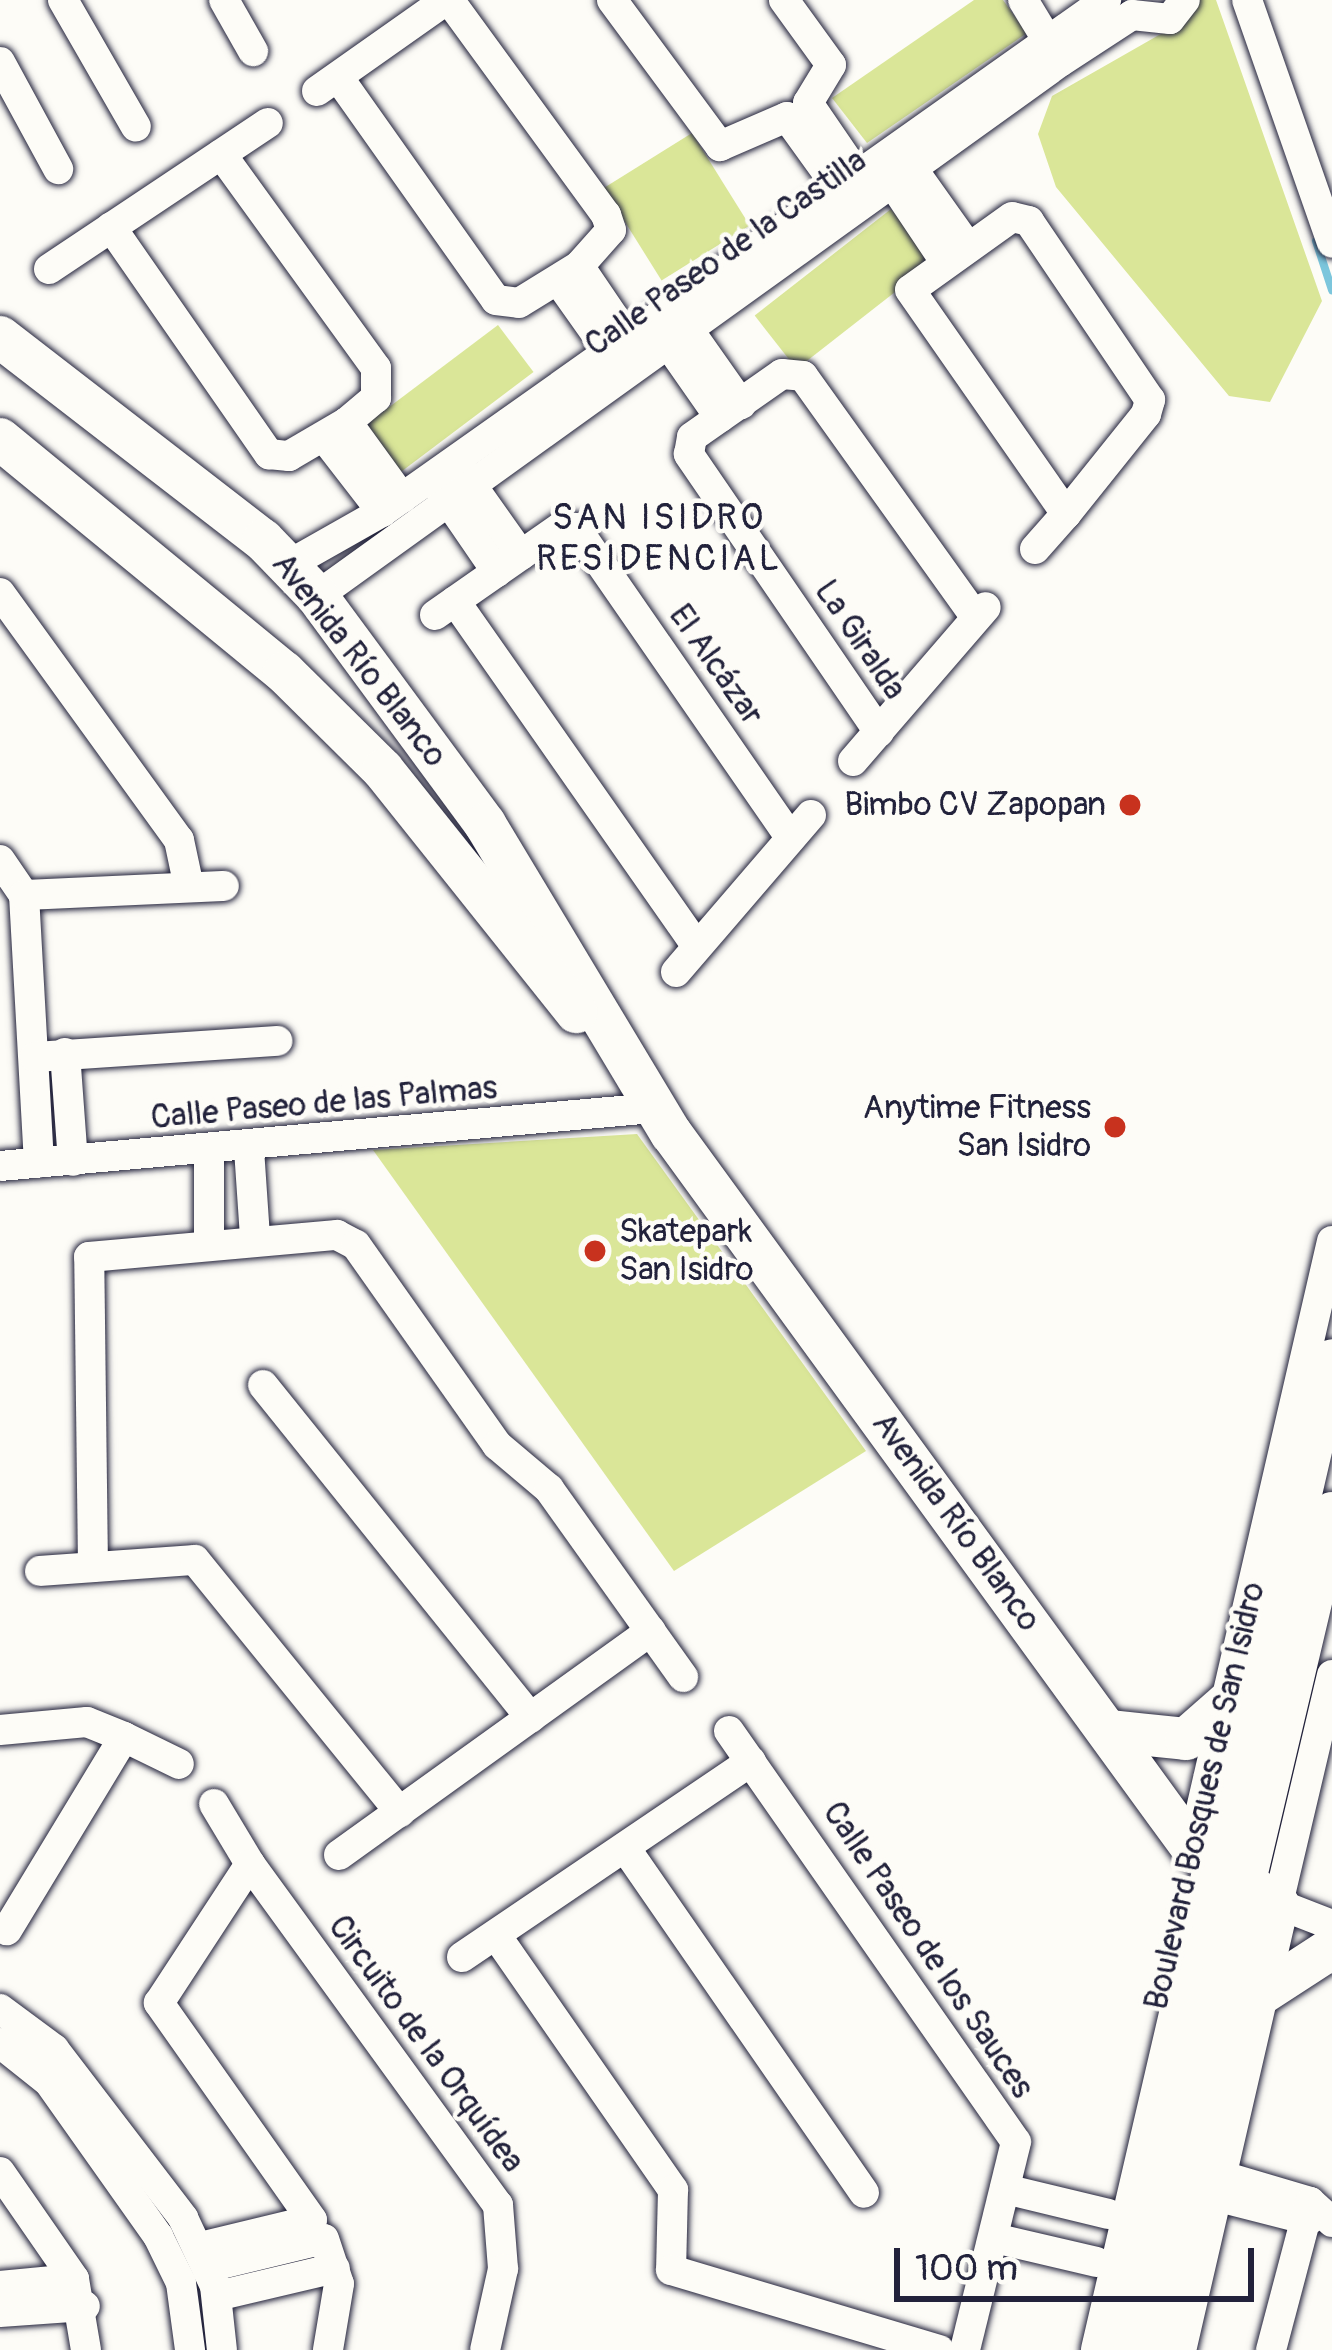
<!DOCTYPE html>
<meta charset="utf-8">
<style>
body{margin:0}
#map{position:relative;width:1332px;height:2350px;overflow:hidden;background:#fdfcf7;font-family:Pangolin,sans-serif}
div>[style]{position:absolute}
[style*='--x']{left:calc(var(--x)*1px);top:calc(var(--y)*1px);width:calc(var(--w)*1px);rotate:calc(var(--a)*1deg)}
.green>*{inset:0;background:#dae698;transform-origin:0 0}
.stream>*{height:8px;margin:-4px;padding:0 4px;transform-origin:4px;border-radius:4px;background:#7cc6dc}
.roads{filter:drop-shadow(0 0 3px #22223b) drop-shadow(0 0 3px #22223b)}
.street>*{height:30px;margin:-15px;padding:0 15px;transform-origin:15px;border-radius:15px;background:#fdfcf7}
.secondary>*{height:42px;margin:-21px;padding:0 21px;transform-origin:21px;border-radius:21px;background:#fdfcf7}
.dots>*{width:33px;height:33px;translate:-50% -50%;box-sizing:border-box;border:6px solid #fdfcf7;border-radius:50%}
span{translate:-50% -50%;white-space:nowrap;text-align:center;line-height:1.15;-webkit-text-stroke:9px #fdfcf7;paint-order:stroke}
.street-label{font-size:33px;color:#22223b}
.poi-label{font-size:33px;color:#22223b}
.right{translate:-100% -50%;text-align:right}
.left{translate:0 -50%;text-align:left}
.neighbourhood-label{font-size:36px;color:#22223b;letter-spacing:3px}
.scale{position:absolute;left:894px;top:2248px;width:360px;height:54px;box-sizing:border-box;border:6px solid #22223b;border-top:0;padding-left:15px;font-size:36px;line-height:42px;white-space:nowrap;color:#22223b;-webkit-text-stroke:9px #fdfcf7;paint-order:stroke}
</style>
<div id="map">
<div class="green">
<div style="clip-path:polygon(974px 0,1003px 0,1027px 33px,867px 143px,832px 98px)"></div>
<div style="clip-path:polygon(1189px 0,1216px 0,1322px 301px,1270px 402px,1229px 396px,1056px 187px,1038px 134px,1052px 96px,1187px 19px)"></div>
<div style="left:692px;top:133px;width:109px;height:104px;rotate:58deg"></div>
<div style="left:891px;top:209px;width:68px;height:173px;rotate:52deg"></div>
<div style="left:498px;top:325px;width:59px;height:167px;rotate:53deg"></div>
<div style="clip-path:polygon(637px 1134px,866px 1451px,674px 1571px,373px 1150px)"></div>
</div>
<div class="stream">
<div style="--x:1316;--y:241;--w:52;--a:71.9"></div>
</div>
<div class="roads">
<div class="street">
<div style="--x:63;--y:0;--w:146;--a:60.1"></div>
<div style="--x:224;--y:0;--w:59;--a:60.4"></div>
<div style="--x:612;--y:0;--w:182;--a:53.5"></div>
<div style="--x:720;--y:146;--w:73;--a:-23.4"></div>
<div style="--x:787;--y:117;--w:89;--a:54.2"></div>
<div style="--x:784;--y:0;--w:80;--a:54.1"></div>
<div style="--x:831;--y:65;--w:44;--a:121.2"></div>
<div style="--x:808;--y:103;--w:88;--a:55.6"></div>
<div style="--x:1023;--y:0;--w:66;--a:58.7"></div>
<div style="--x:1247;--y:0;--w:257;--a:70.7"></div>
<div style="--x:0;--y:62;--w:122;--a:61.5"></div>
<div style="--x:338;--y:77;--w:273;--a:54.7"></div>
<div style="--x:496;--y:300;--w:23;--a:7"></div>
<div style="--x:519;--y:303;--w:70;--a:-31.7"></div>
<div style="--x:579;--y:266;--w:48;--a:-48.4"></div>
<div style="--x:611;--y:230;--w:16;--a:-108"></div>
<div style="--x:606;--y:215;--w:266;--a:-126.1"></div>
<div style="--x:317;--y:91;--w:158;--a:-35.2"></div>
<div style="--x:899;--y:150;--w:119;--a:54.6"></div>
<div style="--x:881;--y:166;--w:117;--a:56.2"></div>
<div style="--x:111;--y:227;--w:277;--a:55.2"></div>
<div style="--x:269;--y:454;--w:20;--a:6"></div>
<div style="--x:289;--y:456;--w:67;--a:-30.4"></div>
<div style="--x:347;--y:422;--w:38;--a:-40"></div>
<div style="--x:376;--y:398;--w:30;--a:-90"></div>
<div style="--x:376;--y:368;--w:264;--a:-125.9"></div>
<div style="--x:579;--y:266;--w:87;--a:55.8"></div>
<div style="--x:49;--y:269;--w:263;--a:-33.7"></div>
<div style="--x:558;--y:280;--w:88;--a:54.7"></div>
<div style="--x:676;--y:312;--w:113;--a:54.8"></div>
<div style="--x:655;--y:325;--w:113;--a:55"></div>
<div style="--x:347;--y:422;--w:94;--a:54.1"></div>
<div style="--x:324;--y:437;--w:95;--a:52.3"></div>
<div style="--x:458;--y:466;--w:109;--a:54.7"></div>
<div style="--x:436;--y:483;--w:108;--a:55.6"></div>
<div style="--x:1035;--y:549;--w:47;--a:-48.5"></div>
<div style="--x:1066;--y:514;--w:128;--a:-51.3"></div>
<div style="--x:1146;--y:414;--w:15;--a:-74"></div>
<div style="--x:1150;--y:400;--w:216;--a:-124.1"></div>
<div style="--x:1029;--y:221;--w:17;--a:-167"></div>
<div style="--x:1012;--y:217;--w:125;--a:144.4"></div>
<div style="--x:910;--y:290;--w:273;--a:55.1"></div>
<div style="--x:290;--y:564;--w:106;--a:-29.5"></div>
<div style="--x:382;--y:512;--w:887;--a:-35.27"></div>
<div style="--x:0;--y:593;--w:305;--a:54.1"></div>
<div style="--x:179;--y:840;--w:40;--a:78"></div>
<div style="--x:317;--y:596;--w:915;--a:-35.71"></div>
<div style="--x:1060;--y:62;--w:86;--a:-33.1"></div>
<div style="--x:1132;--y:15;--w:38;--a:6"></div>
<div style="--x:1170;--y:19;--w:24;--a:-52"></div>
<div style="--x:455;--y:601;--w:421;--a:55"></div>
<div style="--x:435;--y:615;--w:154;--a:-34.9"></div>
<div style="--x:561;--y:527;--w:15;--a:4"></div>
<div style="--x:576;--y:528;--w:377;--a:55.3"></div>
<div style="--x:879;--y:732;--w:337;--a:-124.4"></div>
<div style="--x:689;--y:454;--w:17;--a:-80"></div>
<div style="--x:692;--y:437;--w:110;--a:-35"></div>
<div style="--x:782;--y:374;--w:21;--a:5"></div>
<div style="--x:803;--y:376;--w:297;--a:54.4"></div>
<div style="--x:853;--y:761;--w:203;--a:-49.2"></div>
<div style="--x:0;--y:860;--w:42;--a:55.6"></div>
<div style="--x:24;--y:895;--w:268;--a:86.8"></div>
<div style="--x:24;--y:895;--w:200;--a:-2.6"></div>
<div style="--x:676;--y:972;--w:207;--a:-49.3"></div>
<div style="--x:65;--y:1053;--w:108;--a:85.8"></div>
<div style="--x:35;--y:1057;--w:243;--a:-3.8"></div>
<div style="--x:249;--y:1149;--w:88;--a:86.1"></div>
<div style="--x:209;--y:1152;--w:88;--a:90"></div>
<div style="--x:0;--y:1166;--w:657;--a:-5.07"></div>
<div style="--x:263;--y:1385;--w:427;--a:51.2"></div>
<div style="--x:93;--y:1567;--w:310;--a:-90.7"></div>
<div style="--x:89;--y:1257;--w:249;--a:-5.1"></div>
<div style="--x:337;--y:1235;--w:21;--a:28"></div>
<div style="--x:356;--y:1245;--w:245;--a:54.8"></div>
<div style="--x:497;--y:1445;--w:68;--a:40.2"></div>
<div style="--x:549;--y:1489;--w:231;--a:54.5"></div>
<div style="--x:40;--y:1571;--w:155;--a:-4.1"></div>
<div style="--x:195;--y:1560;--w:325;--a:50.9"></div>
<div style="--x:1332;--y:1675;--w:235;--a:103.3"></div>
<div style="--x:1278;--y:1904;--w:58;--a:21.3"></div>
<div style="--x:0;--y:1730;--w:87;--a:-5.3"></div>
<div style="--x:87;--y:1722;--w:40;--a:22"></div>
<div style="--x:124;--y:1737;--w:226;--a:121.2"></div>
<div style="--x:729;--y:1731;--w:501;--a:55.07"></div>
<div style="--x:1016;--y:2142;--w:214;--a:103.8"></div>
<div style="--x:124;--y:1737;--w:61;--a:26.1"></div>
<div style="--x:214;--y:1804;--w:70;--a:59"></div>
<div style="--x:1192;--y:1848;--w:623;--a:-77.01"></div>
<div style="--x:626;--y:1849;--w:418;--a:55.3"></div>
<div style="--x:339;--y:1855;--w:384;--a:-35.7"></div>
<div style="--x:498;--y:1938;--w:307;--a:55.2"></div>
<div style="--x:673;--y:2190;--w:80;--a:91.4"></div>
<div style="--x:671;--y:2270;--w:280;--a:16.6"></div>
<div style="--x:462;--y:1957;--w:349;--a:-34.1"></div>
<div style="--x:0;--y:2009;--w:67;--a:36.5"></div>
<div style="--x:54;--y:2049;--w:213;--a:52.6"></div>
<div style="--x:183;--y:2218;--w:75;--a:64.8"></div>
<div style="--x:215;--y:2286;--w:64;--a:83.8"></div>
<div style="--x:0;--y:2043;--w:63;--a:38.5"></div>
<div style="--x:49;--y:2082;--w:189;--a:54.7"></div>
<div style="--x:158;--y:2236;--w:52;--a:63.9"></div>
<div style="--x:181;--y:2283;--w:68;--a:82.3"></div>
<div style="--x:0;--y:2172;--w:130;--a:55.3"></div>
<div style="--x:74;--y:2279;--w:72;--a:80.4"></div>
<div style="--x:1216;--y:2174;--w:98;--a:16.6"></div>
<div style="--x:1310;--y:2202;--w:30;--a:42"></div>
<div style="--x:1005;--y:2189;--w:106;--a:13.6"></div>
<div style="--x:1211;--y:2195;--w:101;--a:14.3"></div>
<div style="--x:994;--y:2238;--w:105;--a:13.2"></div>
<div style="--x:200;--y:2247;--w:115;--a:-13.6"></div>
<div style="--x:312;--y:2220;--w:266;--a:-125.2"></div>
<div style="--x:159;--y:2003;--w:166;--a:-56.8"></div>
<div style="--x:250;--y:1864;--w:422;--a:54"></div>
<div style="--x:498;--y:2205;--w:64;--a:85.5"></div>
<div style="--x:503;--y:2269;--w:83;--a:102.5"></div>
<div style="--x:209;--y:2267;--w:118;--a:-13.7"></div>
<div style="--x:324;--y:2239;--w:47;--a:71.6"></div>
<div style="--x:339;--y:2284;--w:67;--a:99.5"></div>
<div style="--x:0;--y:2286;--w:74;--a:-5.4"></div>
<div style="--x:217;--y:2296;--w:121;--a:-13.3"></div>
<div style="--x:0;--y:2312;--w:85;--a:-4"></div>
<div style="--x:1271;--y:2350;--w:153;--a:-75.2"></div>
</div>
<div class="secondary">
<div style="--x:0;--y:337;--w:332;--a:37.7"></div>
<div style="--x:263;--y:540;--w:78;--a:46"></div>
<div style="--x:317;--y:596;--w:283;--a:53.6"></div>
<div style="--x:485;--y:824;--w:361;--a:59"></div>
<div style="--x:671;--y:1133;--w:885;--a:53.92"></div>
<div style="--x:1192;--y:1848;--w:103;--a:33.1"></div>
<div style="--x:1278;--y:1904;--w:458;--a:103"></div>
<div style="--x:0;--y:439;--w:367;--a:39.4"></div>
<div style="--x:284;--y:672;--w:139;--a:44.7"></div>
<div style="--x:383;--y:770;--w:310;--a:51.4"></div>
<div style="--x:1109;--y:1731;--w:77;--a:5.9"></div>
<div style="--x:1186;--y:1739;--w:55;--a:-41.3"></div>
<div style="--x:1252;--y:2000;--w:95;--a:-33"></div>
<div style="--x:1102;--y:2350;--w:1016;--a:-76.92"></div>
<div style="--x:1134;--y:2350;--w:860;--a:-76.69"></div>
</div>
</div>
<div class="dots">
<div style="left:1130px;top:805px;background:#c8321e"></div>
<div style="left:1115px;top:1127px;background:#c8321e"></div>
<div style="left:595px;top:1251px;background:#c8321e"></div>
</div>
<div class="street-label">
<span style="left:726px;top:253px;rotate:-35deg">Calle Paseo de la Castilla</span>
<span style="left:860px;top:640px;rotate:56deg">La Giralda</span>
<span style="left:359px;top:660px;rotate:52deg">Avenida Río Blanco</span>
<span style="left:716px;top:665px;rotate:55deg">El Alcázar</span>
<span style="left:324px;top:1103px;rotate:-5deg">Calle Paseo de las Palmas</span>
<span style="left:956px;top:1522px;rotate:54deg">Avenida Río Blanco</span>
<span style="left:1205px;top:1796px;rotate:-77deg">Boulevard Bosques de San Isidro</span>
<span style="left:928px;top:1950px;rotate:56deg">Calle Paseo de los Sauces</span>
<span style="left:426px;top:2044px;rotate:54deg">Circuito de la Orquídea</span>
</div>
<div class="poi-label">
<span class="right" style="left:1106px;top:805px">Bimbo CV Zapopan</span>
<span class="right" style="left:1091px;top:1127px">Anytime Fitness<br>San Isidro</span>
<span class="left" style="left:619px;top:1251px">Skatepark<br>San Isidro</span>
</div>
<div class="neighbourhood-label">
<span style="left:659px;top:538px">SAN ISIDRO<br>RESIDENCIAL</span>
</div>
<div class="scale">100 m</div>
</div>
